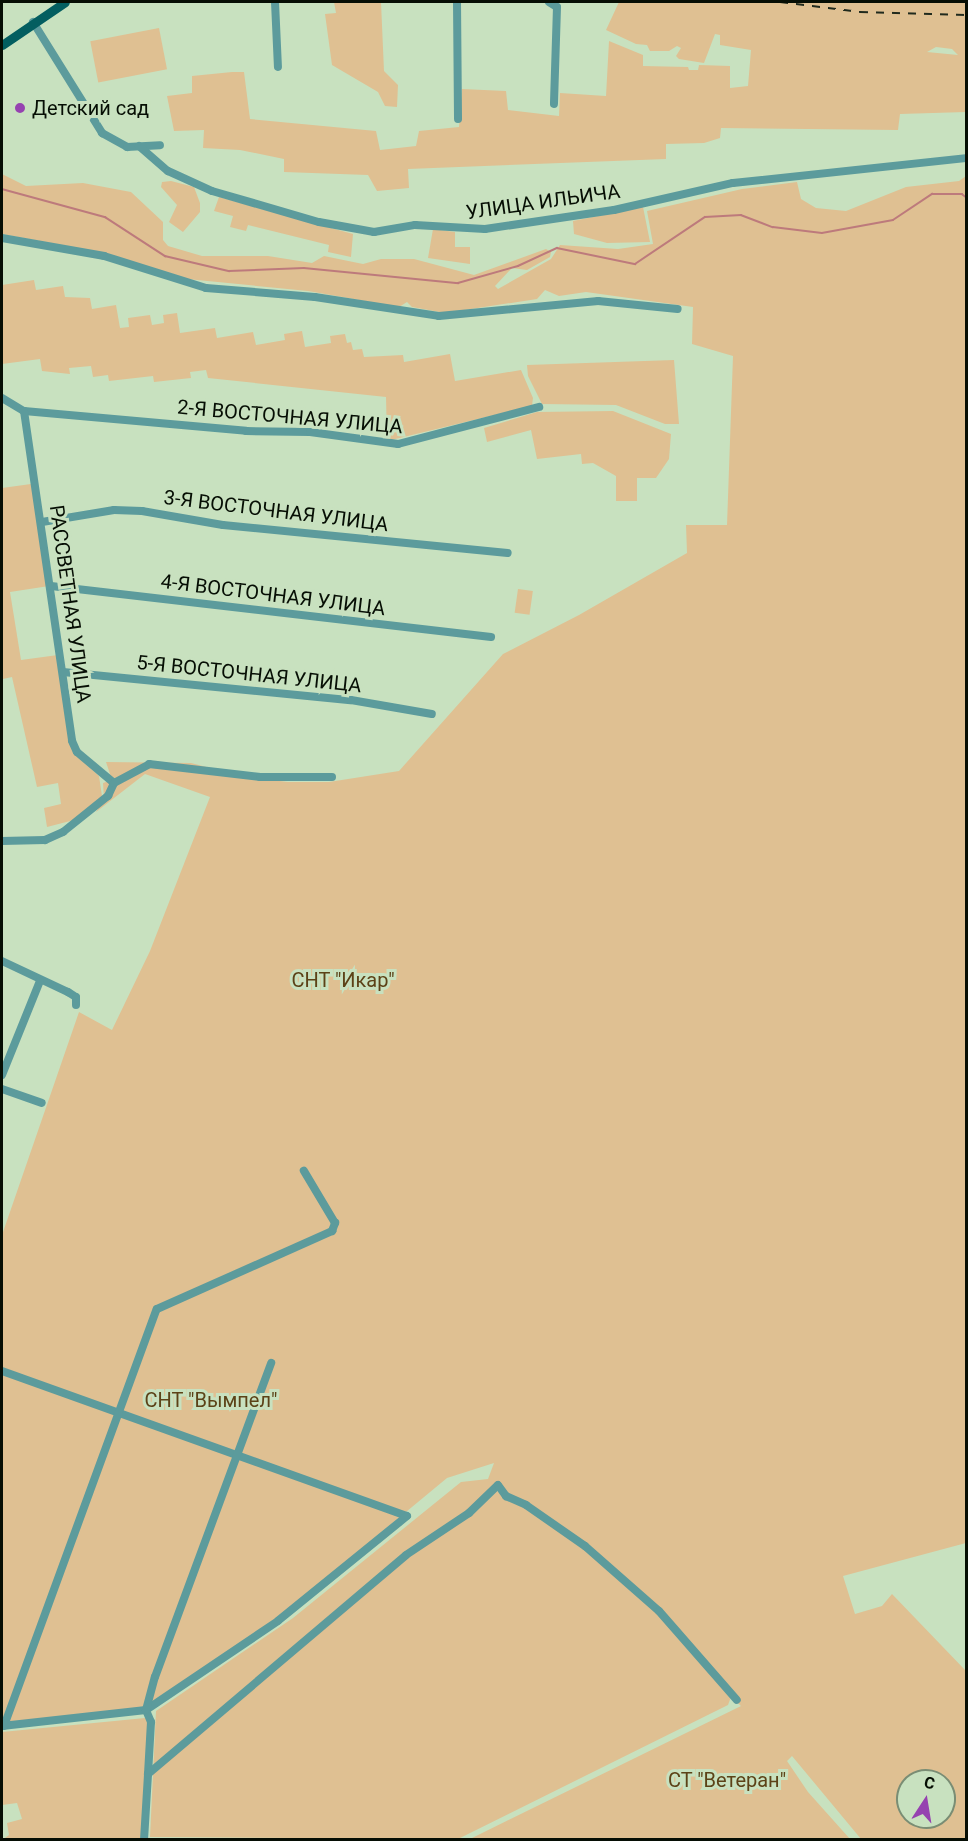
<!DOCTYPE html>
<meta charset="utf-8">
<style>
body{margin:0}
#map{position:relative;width:968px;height:1841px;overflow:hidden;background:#c8e1bf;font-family:Roboto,sans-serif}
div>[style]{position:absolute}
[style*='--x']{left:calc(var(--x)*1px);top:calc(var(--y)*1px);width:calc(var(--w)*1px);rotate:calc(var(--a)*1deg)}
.green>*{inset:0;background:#dfc092;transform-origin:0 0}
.stream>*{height:1.5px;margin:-0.75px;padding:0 0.75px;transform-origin:0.75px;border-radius:0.75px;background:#bd7a7c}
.minor>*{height:8px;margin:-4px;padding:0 4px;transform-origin:4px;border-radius:4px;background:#5c9b9c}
.major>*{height:9px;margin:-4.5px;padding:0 4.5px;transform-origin:4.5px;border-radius:4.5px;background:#035e60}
.rail>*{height:1.5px;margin-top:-0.75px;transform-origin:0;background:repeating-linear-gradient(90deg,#202a1d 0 8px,transparent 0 16px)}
.dots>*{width:16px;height:16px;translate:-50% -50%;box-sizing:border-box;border:3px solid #c8e1bf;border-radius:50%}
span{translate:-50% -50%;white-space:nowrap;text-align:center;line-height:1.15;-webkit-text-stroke:6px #c8e1bf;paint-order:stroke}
.poi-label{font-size:20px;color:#060e04}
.left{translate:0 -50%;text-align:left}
.street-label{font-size:20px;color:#060e04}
.park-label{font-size:20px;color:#5c4217}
.frame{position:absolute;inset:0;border:3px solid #060e04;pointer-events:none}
.north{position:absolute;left:896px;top:1769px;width:60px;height:60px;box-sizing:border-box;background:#c8e1bf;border:2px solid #7a8d74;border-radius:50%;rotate:12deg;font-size:16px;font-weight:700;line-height:24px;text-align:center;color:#060e04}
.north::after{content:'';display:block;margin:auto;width:21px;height:27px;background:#9642b0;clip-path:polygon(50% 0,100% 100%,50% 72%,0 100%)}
</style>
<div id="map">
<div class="green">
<div style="clip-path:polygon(334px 2px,381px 2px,384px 71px,398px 85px,397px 107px,385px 106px,378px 92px,332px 65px,325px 14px,336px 13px)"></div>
<div style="clip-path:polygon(evenodd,619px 2px,966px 2px,966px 112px,900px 114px,898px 130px,721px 128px,720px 138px,704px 143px,666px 144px,666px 159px,408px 169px,409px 188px,377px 191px,368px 175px,284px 172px,284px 159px,240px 150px,203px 148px,204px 130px,174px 131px,167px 96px,192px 93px,192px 76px,232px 72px,244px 72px,250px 119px,376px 131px,380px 150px,416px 146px,419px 131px,459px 127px,462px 89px,506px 91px,508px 110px,559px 116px,560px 93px,606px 96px,609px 41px,643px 55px,643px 66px,688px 67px,689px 70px,698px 70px,699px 65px,730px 66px,730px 88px,748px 86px,751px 50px,720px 45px,720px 35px,715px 34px,704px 63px,679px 59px,676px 56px,681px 48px,677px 46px,669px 51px,650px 51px,647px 45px,636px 44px,606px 30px,619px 2px,936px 47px,952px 49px,958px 55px,927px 52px,936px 47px)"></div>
<div style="left:159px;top:28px;width:42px;height:70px;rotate:79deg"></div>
<div style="clip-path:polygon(evenodd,2px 174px,26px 186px,83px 183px,131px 192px,163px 222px,163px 240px,168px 246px,202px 256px,268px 256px,312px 263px,324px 256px,363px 264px,381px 259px,414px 259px,474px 275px,546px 249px,551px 252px,550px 257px,527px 270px,512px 268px,495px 286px,498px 289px,551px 259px,560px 245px,618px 249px,653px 244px,647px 211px,742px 189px,797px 182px,801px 199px,816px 208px,846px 211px,906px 187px,959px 181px,966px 176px,966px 1543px,843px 1576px,855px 1614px,882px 1606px,892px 1594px,966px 1671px,966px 1839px,861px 1839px,792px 1756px,787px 1761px,808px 1792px,850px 1839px,470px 1839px,741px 1706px,731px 1697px,728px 1705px,458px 1839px,150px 1837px,156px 1711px,293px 1618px,461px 1482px,488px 1479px,494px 1463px,447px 1478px,284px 1613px,143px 1709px,2px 1724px,2px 1235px,79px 1012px,112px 1030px,150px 951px,210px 797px,145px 774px,96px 812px,104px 799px,103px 783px,112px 780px,106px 762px,191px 763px,245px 777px,288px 782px,329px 782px,399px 771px,503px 654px,579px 615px,687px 553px,686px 525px,727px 525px,733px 356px,692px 344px,693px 307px,586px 292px,559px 296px,545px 290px,537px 299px,445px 313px,412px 307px,407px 302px,399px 307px,308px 291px,177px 278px,106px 253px,2px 234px,2px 174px,908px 1781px,944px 1781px,944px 1817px,908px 1817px,908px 1781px)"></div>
<div style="clip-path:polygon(171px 181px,194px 187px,200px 203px,200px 212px,183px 232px,169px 222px,177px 205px,161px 187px,162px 182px)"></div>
<div style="clip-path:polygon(219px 197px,353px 234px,351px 257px,328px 252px,329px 245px,248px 225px,246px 231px,230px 227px,233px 216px,214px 211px)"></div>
<div style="clip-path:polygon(643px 207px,650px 242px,607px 243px,574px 234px,573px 221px)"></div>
<div style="clip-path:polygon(433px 229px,455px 232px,455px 247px,470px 247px,470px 264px,428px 258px)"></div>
<div style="clip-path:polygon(34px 280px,36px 290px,63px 286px,65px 297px,90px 298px,92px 309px,116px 305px,120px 328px,129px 327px,128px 318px,150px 315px,152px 325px,164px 323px,163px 315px,177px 313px,180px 333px,215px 328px,217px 338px,253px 332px,256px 345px,285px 340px,284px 334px,302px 331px,305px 347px,331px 343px,330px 336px,345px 334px,347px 343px,351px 342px,353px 350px,362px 349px,364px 357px,403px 355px,404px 362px,450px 354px,455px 381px,521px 370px,533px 398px,532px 406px,387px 441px,386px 397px,208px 378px,206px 370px,190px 372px,191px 378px,154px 382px,153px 376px,109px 381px,108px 375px,93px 377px,91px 366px,69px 368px,70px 374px,42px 371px,40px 359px,2px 364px,2px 285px)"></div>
<div style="clip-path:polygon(674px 360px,679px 424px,665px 424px,616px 405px,542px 404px,528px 376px,527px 365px)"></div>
<div style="clip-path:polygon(613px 411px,671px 434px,669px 459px,656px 478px,637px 478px,637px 501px,616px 501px,616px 476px,593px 463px,582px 464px,581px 454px,537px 459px,531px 430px,487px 442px,484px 428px,537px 412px)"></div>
<div style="clip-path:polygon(31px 484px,49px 586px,10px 592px,21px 660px,58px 655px,75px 754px,99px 776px,102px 796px,74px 820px,47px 827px,44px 808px,61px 804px,58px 783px,37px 787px,12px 677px,3px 679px,2px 672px,2px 488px)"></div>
<div style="left:518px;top:589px;width:15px;height:24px;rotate:8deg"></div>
<div style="clip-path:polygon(145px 1718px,149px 1720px,145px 1839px,2px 1840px,9px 1835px,7px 1823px,22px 1819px,17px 1803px,2px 1805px,2px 1732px)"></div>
</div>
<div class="stream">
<div style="--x:2;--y:189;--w:107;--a:15.2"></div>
<div style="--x:105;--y:217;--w:72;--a:33"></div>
<div style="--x:165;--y:256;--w:66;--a:13.2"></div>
<div style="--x:229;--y:271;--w:75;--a:-2.3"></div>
<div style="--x:304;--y:268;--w:155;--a:5.6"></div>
<div style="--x:458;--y:283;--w:62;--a:-15.8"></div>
<div style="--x:518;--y:266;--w:43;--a:-24.8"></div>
<div style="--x:557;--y:248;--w:80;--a:11.6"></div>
<div style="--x:635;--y:264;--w:84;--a:-33.9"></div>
<div style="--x:705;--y:217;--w:36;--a:-3"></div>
<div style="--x:741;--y:215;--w:34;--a:21"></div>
<div style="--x:773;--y:227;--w:49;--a:7"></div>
<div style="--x:822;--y:233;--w:72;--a:-10.4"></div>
<div style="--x:893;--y:220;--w:47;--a:-33.7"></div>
<div style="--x:932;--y:194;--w:30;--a:0"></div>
<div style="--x:962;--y:194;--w:5;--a:37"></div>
</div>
<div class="minor">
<div style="--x:275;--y:2;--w:65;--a:87.4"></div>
<div style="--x:457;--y:2;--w:117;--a:89.5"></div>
<div style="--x:549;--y:2;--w:9;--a:32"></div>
<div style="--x:557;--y:7;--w:97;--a:91.8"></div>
<div style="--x:33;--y:22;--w:131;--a:58.1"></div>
<div style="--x:102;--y:133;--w:29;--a:29"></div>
<div style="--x:127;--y:147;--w:33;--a:-3"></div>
<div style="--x:139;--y:146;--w:38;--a:41"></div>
<div style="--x:168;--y:171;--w:48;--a:24.4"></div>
<div style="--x:212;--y:191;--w:111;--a:16.2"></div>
<div style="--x:319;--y:222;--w:56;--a:10.3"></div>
<div style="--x:374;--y:232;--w:42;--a:-9.7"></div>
<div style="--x:415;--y:225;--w:70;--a:3.3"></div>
<div style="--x:485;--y:229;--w:130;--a:-8.4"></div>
<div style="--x:614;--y:210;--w:122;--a:-12.8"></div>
<div style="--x:733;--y:183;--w:234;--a:-6.1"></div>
<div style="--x:2;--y:238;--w:104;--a:10"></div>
<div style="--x:104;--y:256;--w:107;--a:17.4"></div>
<div style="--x:206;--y:288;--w:109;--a:4.7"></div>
<div style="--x:315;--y:297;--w:125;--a:8.7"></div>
<div style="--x:439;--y:316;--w:160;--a:-5.4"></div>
<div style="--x:598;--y:301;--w:80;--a:5.7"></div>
<div style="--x:2;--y:398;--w:26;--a:31"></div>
<div style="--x:24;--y:411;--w:223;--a:5.1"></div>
<div style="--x:246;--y:431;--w:64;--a:0.9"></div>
<div style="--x:310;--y:432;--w:89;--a:7.8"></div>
<div style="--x:398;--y:444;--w:146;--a:-14.7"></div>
<div style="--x:24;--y:411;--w:333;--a:81.7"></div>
<div style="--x:72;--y:741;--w:12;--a:66"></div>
<div style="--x:77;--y:752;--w:48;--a:40"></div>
<div style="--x:42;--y:522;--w:73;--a:-9.5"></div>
<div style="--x:114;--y:510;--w:28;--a:2"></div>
<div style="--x:142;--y:511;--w:82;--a:9.8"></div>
<div style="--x:223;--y:525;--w:286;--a:5.6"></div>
<div style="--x:51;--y:586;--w:443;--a:6.6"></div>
<div style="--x:63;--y:672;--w:289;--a:5.6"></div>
<div style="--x:351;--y:700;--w:82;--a:9.8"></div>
<div style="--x:2;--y:841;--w:43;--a:-1.3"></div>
<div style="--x:45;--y:840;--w:20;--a:-24"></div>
<div style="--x:63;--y:832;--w:58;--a:-38.7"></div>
<div style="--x:108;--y:796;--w:14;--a:-65"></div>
<div style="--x:114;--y:783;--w:40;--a:-28"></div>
<div style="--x:149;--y:764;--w:112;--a:6.7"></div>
<div style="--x:260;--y:777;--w:72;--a:0"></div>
<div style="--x:2;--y:961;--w:73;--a:25.2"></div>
<div style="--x:68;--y:992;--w:9;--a:32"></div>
<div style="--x:76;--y:997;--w:8;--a:90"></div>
<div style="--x:2;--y:1075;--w:101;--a:-68"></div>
<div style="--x:2;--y:1089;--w:42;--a:19.3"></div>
<div style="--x:2;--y:1371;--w:430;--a:19.7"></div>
<div style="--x:407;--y:1516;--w:166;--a:140.9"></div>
<div style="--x:278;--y:1621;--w:159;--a:146"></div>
<div style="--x:146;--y:1710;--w:145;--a:173.7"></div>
<div style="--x:4;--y:1726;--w:444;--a:-69.9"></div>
<div style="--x:157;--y:1309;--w:192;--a:-24"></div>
<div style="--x:332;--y:1231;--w:9;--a:-69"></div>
<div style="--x:335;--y:1223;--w:61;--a:-120.8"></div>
<div style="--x:148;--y:1774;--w:52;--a:-86.7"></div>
<div style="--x:151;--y:1722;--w:13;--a:-113"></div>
<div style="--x:146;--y:1710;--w:34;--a:-75"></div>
<div style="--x:155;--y:1677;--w:335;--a:-69.7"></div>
<div style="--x:144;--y:1840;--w:66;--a:-86.5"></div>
<div style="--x:148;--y:1774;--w:338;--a:-40.3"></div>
<div style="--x:406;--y:1555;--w:76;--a:-33.7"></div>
<div style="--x:469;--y:1513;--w:40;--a:-44"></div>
<div style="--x:498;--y:1485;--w:14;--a:54"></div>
<div style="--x:506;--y:1496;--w:22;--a:24"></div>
<div style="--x:526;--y:1505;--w:72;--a:34.8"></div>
<div style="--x:585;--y:1546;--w:98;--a:41.3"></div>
<div style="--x:659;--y:1611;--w:118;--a:48.8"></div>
</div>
<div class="major">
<div style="--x:2;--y:45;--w:76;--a:-34.3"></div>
</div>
<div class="rail">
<div style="--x:780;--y:2;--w:81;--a:7.1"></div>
<div style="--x:860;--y:12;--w:106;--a:1.6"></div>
</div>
<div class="dots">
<div style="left:20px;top:108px;background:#9642b0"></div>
</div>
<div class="poi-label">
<span class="left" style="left:32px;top:108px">Детский сад</span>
</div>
<div class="street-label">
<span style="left:543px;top:202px;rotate:-8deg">УЛИЦА ИЛЬИЧА</span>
<span style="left:290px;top:417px;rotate:5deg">2-Я ВОСТОЧНАЯ УЛИЦА</span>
<span style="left:276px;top:511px;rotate:7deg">3-Я ВОСТОЧНАЯ УЛИЦА</span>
<span style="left:273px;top:595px;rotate:7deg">4-Я ВОСТОЧНАЯ УЛИЦА</span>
<span style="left:70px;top:604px;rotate:82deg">РАССВЕТНАЯ УЛИЦА</span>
<span style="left:249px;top:674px;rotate:6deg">5-Я ВОСТОЧНАЯ УЛИЦА</span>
</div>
<div class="park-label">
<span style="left:343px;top:980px">СНТ "Икар"</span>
<span style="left:211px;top:1400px">СНТ "Вымпел"</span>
<span style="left:727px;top:1780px">СТ "Ветеран"</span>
</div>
<div class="frame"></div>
<div class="north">С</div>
</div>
